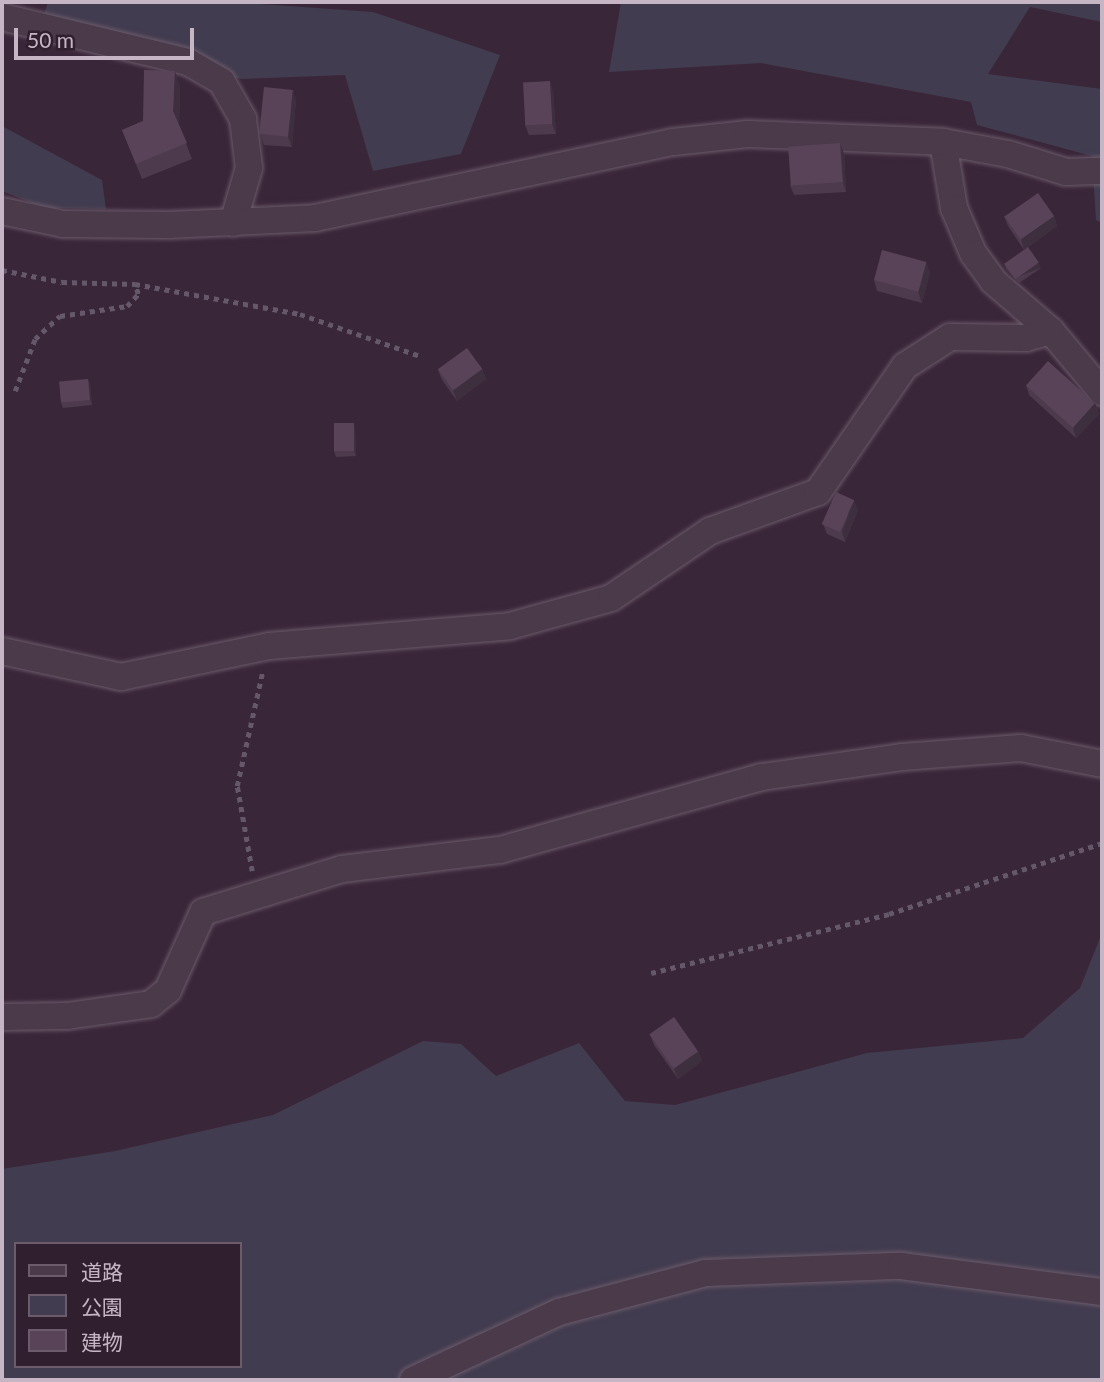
<!DOCTYPE html>
<meta charset="utf-8">
<style>
body{margin:0}
#map{position:relative;width:1104px;height:1382px;overflow:hidden;background:#3a2639;font-family:Lato,"Noto Sans JP",sans-serif}
div>[style]{position:absolute}
[style*='--x']{left:calc(var(--x)*1px);top:calc(var(--y)*1px);width:calc(var(--w)*1px);rotate:calc(var(--a)*1deg)}
.green>*{inset:0;background:#423c50}
.path>*{height:4.5px;margin-top:-2.25px;transform-origin:0;background:repeating-linear-gradient(90deg,#64586a 0 5px,transparent 0 10px)}
.roads{filter:drop-shadow(0 0 2px #6b5b6a) drop-shadow(0 0 2px #6b5b6a)}
.minor>*{height:26px;margin:-13px;padding:0 13px;transform-origin:13px;border-radius:13px;background:#4b3a4a}
.wall>*{inset:0;background:#4d3a4d}
.shaded-wall>*{inset:0;background:#3e2f3e;transform-origin:0 0}
.building>*{inset:0;background:#594359;transform-origin:0 0}
span{translate:-50% -50%;white-space:nowrap;text-align:center;line-height:1.15;-webkit-text-stroke:7px #301f2f;paint-order:stroke}
.frame{position:absolute;inset:0;border:4px solid #c6b6c5;pointer-events:none}
.legend{position:absolute;left:14px;top:1242px;width:228px;height:126px;box-sizing:border-box;background:#301f2f;border:2px solid #6c5b6b;margin:0;padding:9px 12px;list-style:none;font-size:21px;color:#c6b6c5}
.legend li{display:flex;align-items:center;gap:14px;height:35px}
.legend b{width:35px;border:2px solid #6c5b6b}
.scale{position:absolute;left:14px;top:28px;width:180px;height:32px;box-sizing:border-box;border:4px solid #c6b6c5;border-top:0;padding-left:9px;font-size:21px;line-height:24px;white-space:nowrap;color:#c6b6c5;-webkit-text-stroke:5px #301f2f;paint-order:stroke}
</style>
<div id="map">
<div class="green">
<div style="clip-path:polygon(48px 2px,231px 2px,373px 12px,500px 55px,461px 154px,373px 171px,345px 75px,242px 79px,37px 37px)"></div>
<div style="clip-path:polygon(621px 2px,1102px 2px,1102px 22px,1030px 7px,988px 74px,1102px 89px,1102px 223px,1096px 220px,1092px 156px,977px 125px,971px 102px,761px 63px,609px 72px)"></div>
<div style="clip-path:polygon(2px 126px,102px 180px,106px 209px,45px 208px,2px 191px)"></div>
<div style="clip-path:polygon(evenodd,1102px 933px,1102px 1380px,2px 1380px,2px 1169px,115px 1151px,273px 1115px,423px 1041px,461px 1044px,496px 1076px,579px 1043px,625px 1101px,675px 1105px,867px 1053px,1023px 1038px,1080px 988px,1102px 933px,16px 1244px,240px 1244px,240px 1366px,16px 1366px,16px 1244px)"></div>
</div>
<div class="path">
<div style="--x:2;--y:270;--w:61;--a:11.3"></div>
<div style="--x:62;--y:282;--w:73;--a:1.6"></div>
<div style="--x:135;--y:284;--w:168;--a:10.3"></div>
<div style="--x:300;--y:314;--w:127;--a:19.3"></div>
<div style="--x:15;--y:391;--w:56;--a:-69"></div>
<div style="--x:35;--y:339;--w:34;--a:-43"></div>
<div style="--x:60;--y:316;--w:68;--a:-8.5"></div>
<div style="--x:127;--y:306;--w:16;--a:-47"></div>
<div style="--x:138;--y:294;--w:10;--a:-107"></div>
<div style="--x:252;--y:871;--w:86;--a:-100"></div>
<div style="--x:237;--y:786;--w:119;--a:-77.4"></div>
<div style="--x:651;--y:973;--w:245;--a:-13.9"></div>
<div style="--x:889;--y:914;--w:225;--a:-18.4"></div>
</div>
<div class="roads">
<div class="minor">
<div style="--x:2;--y:17;--w:191;--a:13.6"></div>
<div style="--x:188;--y:62;--w:39;--a:30"></div>
<div style="--x:222;--y:82;--w:43;--a:60.4"></div>
<div style="--x:243;--y:119;--w:49;--a:83"></div>
<div style="--x:249;--y:168;--w:57;--a:106.2"></div>
<div style="--x:943;--y:142;--w:67;--a:80.5"></div>
<div style="--x:954;--y:208;--w:49;--a:67.1"></div>
<div style="--x:973;--y:253;--w:34;--a:54"></div>
<div style="--x:993;--y:281;--w:77;--a:40.8"></div>
<div style="--x:1051;--y:331;--w:80;--a:50.1"></div>
<div style="--x:2;--y:211;--w:62;--a:12"></div>
<div style="--x:63;--y:224;--w:106;--a:0.5"></div>
<div style="--x:169;--y:225;--w:146;--a:-2.7"></div>
<div style="--x:315;--y:218;--w:366;--a:-12"></div>
<div style="--x:673;--y:142;--w:75;--a:-6.1"></div>
<div style="--x:748;--y:134;--w:195;--a:2.3"></div>
<div style="--x:943;--y:142;--w:66;--a:10.5"></div>
<div style="--x:1008;--y:154;--w:61;--a:17.2"></div>
<div style="--x:1066;--y:172;--w:36;--a:-2"></div>
<div style="--x:2;--y:651;--w:122;--a:12.3"></div>
<div style="--x:121;--y:677;--w:151;--a:-11.8"></div>
<div style="--x:269;--y:646;--w:242;--a:-4.7"></div>
<div style="--x:510;--y:626;--w:105;--a:-15.5"></div>
<div style="--x:611;--y:598;--w:120;--a:-34.1"></div>
<div style="--x:710;--y:531;--w:115;--a:-19.9"></div>
<div style="--x:818;--y:492;--w:153;--a:-55.4"></div>
<div style="--x:905;--y:366;--w:54;--a:-32.8"></div>
<div style="--x:950;--y:337;--w:76;--a:0.8"></div>
<div style="--x:1026;--y:338;--w:26;--a:-16"></div>
<div style="--x:2;--y:1017;--w:65;--a:-0.9"></div>
<div style="--x:67;--y:1016;--w:85;--a:-8.1"></div>
<div style="--x:151;--y:1004;--w:22;--a:-39"></div>
<div style="--x:168;--y:990;--w:85;--a:-65.8"></div>
<div style="--x:203;--y:912;--w:145;--a:-17.2"></div>
<div style="--x:342;--y:869;--w:159;--a:-6.9"></div>
<div style="--x:500;--y:850;--w:272;--a:-15.6"></div>
<div style="--x:762;--y:777;--w:141;--a:-8.1"></div>
<div style="--x:902;--y:757;--w:119;--a:-4.3"></div>
<div style="--x:1021;--y:748;--w:83;--a:11.2"></div>
<div style="--x:413;--y:1380;--w:161;--a:-25"></div>
<div style="--x:559;--y:1312;--w:152;--a:-14.9"></div>
<div style="--x:706;--y:1273;--w:195;--a:-2.1"></div>
<div style="--x:901;--y:1266;--w:203;--a:7.4"></div>
</div>
</div>
<div class="wall">
<div style="clip-path:polygon(180px 86px,179px 125px,192px 159px,142px 179px,122px 130px,143px 121px)"></div>
<div style="clip-path:polygon(553px 91px,556px 134px,529px 135px,525px 125px)"></div>
<div style="clip-path:polygon(296px 100px,292px 147px,264px 145px,260px 134px)"></div>
<div style="clip-path:polygon(840px 143px,844px 154px,846px 192px,794px 195px,790px 185px)"></div>
<div style="clip-path:polygon(1004px 216px,1054px 216px,1057px 226px,1024px 250px,1008px 226px)"></div>
<div style="clip-path:polygon(1004px 263px,1041px 268px,1019px 283px,1006px 269px)"></div>
<div style="clip-path:polygon(930px 272px,922px 303px,877px 291px,874px 280px)"></div>
<div style="clip-path:polygon(482px 369px,486px 379px,457px 401px,442px 380px,438px 370px)"></div>
<div style="clip-path:polygon(88px 379px,90px 384px,92px 405px,63px 408px,61px 403px)"></div>
<div style="clip-path:polygon(1026px 385px,1095px 403px,1099px 414px,1076px 438px,1029px 395px)"></div>
<div style="clip-path:polygon(355px 428px,356px 456px,336px 457px,334px 451px)"></div>
<div style="clip-path:polygon(858px 510px,845px 542px,827px 534px,823px 524px)"></div>
<div style="clip-path:polygon(650px 1035px,698px 1051px,702px 1061px,678px 1079px,654px 1045px)"></div>
</div>
<div class="shaded-wall">
<div style="clip-path:polygon(175px 71px,180px 86px,179px 126px,173px 111px)"></div>
<div style="clip-path:polygon(550px 81px,553px 91px,556px 134px,552px 124px)"></div>
<div style="clip-path:polygon(293px 90px,296px 100px,292px 147px,288px 137px)"></div>
<div style="clip-path:polygon(840px 143px,844px 154px,846px 192px,843px 182px)"></div>
<div style="clip-path:polygon(1054px 216px,1057px 226px,1024px 250px,1021px 239px)"></div>
<div style="clip-path:polygon(926px 262px,930px 272px,922px 303px,918px 292px)"></div>
<div style="left:1039px;top:263px;width:5px;height:27px;rotate:68deg"></div>
<div style="clip-path:polygon(482px 369px,486px 379px,457px 401px,453px 390px)"></div>
<div style="clip-path:polygon(88px 379px,90px 384px,92px 405px,90px 400px)"></div>
<div style="clip-path:polygon(1095px 403px,1099px 414px,1076px 438px,1073px 428px)"></div>
<div style="clip-path:polygon(354px 423px,355px 428px,356px 456px,354px 451px)"></div>
<div style="clip-path:polygon(854px 500px,858px 510px,845px 542px,842px 531px)"></div>
<div style="clip-path:polygon(698px 1051px,702px 1061px,678px 1079px,674px 1069px)"></div>
</div>
<div class="building">
<div style="clip-path:polygon(144px 70px,175px 71px,173px 111px,187px 143px,136px 164px,122px 130px,143px 121px)"></div>
<div style="left:550px;top:81px;width:43px;height:27px;rotate:87deg"></div>
<div style="left:264px;top:87px;width:29px;height:47px;rotate:6deg"></div>
<div style="left:840px;top:143px;width:39px;height:52px;rotate:86deg"></div>
<div style="left:1038px;top:193px;width:28px;height:41px;rotate:55deg"></div>
<div style="left:1028px;top:247px;width:19px;height:29px;rotate:55deg"></div>
<div style="left:882px;top:250px;width:46px;height:31px;rotate:15deg"></div>
<div style="left:467px;top:348px;width:26px;height:36px;rotate:54deg"></div>
<div style="left:1048px;top:361px;width:63px;height:33px;rotate:42deg"></div>
<div style="left:88px;top:379px;width:21px;height:29px;rotate:85deg"></div>
<div style="left:354px;top:423px;width:28px;height:20px;rotate:90deg"></div>
<div style="left:836px;top:492px;width:20px;height:35px;rotate:24deg"></div>
<div style="left:674px;top:1017px;width:42px;height:30px;rotate:55deg"></div>
</div>
<div class="frame"></div>
<ul class="legend">
<li><b style="height:9px;background:#4b3a4a"></b>道路</li>
<li><b style="height:19px;background:#423c50"></b>公園</li>
<li><b style="height:19px;background:#594359"></b>建物</li>
</ul>
<div class="scale">50 m</div>
</div>
